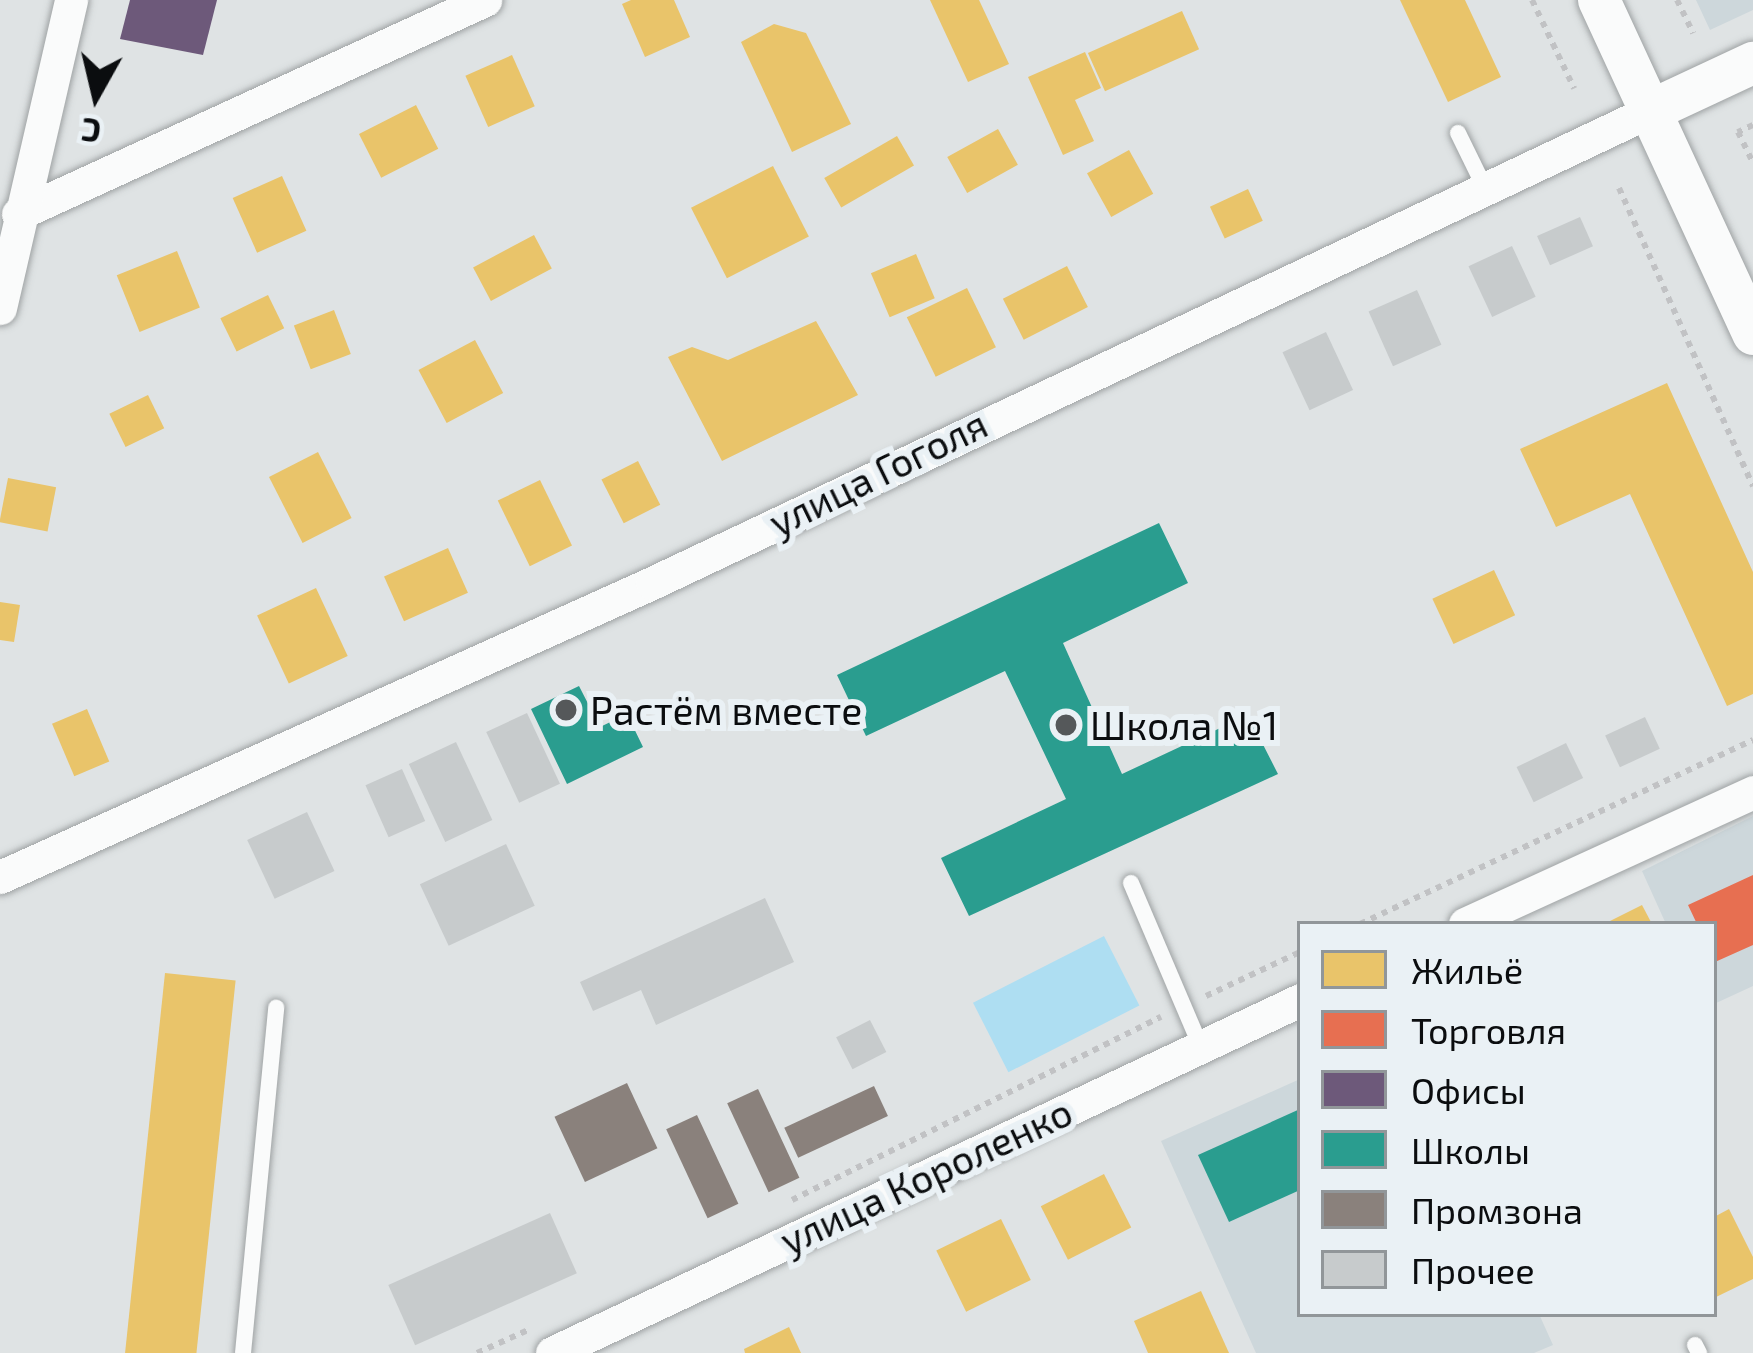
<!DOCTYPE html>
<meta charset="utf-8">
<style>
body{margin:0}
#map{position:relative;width:1753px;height:1353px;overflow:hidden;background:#dfe3e4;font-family:"Exo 2",sans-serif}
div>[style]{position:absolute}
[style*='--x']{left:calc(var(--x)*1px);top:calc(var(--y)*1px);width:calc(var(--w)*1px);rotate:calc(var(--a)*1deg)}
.built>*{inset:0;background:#cdd7db}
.green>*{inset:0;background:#aedef2;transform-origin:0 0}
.homes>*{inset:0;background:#e9c46a;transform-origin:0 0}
.shops>*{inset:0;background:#e76f51}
.offices>*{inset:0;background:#6d597a}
.schools>*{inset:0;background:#2a9d8f}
.industry>*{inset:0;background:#8a817c;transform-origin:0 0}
.building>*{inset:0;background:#c7cbcc;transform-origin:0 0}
.path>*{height:6px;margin-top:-3px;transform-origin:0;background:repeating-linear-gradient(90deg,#c1c2c4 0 6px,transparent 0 12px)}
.roads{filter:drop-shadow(0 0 3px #9fa3a4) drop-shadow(0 0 3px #9fa3a4)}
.service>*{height:16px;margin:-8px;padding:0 8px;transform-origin:8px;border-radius:8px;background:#fafbfb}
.minor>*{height:33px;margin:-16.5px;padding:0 16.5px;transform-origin:16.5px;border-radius:16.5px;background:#fafbfb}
.tertiary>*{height:42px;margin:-21px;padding:0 21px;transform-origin:21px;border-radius:21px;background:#fafbfb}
.dots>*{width:33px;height:33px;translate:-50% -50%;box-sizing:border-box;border:6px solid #eaf1f5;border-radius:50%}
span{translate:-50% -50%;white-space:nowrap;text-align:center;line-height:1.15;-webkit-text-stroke:12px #eaf1f5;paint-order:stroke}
.street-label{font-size:39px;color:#0b0d0f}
.poi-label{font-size:39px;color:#0b0d0f}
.left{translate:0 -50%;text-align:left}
.legend{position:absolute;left:1297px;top:921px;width:420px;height:396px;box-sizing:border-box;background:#eaf1f5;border:3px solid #919699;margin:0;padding:15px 21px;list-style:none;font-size:36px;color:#0b0d0f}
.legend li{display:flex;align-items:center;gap:24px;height:60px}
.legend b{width:60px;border:3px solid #919699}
.north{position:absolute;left:36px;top:36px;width:120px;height:120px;-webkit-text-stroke:9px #eaf1f5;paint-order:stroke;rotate:188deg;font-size:33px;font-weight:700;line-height:48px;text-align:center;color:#0b0d0f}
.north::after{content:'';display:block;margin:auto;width:42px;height:54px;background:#0b0d0f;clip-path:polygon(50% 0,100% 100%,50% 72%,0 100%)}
</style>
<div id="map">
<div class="built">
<div style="clip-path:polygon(1696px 0,1753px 0,1753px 10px,1710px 30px)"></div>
<div style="clip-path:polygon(1753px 816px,1753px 986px,1714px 1004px,1714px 924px,1666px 924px,1642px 871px)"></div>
<div style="clip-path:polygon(1300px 1079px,1300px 1314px,1539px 1314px,1553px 1345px,1534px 1353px,1256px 1353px,1161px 1141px)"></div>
</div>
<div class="green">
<div style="left:1104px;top:936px;width:78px;height:147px;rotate:63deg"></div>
</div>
<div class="homes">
<div style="clip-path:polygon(631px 0,674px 0,690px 37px,645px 57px,622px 4px)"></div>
<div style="clip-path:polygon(930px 0,979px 0,1009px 64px,968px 82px)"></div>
<div style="clip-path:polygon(1400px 0,1465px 0,1501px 77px,1448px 102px)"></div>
<div style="left:1182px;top:11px;width:42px;height:103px;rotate:66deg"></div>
<div style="clip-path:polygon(774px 24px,806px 33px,851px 124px,792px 152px,741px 42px)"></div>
<div style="clip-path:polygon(1085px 52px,1101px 88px,1075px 100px,1094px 141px,1063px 155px,1028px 77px)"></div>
<div style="left:512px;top:55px;width:56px;height:51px;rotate:66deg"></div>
<div style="left:416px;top:105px;width:49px;height:64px;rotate:63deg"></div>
<div style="left:998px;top:129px;width:41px;height:58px;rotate:61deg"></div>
<div style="left:897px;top:136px;width:34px;height:84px;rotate:60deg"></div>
<div style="left:1129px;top:150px;width:50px;height:48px;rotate:61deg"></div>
<div style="left:773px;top:166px;width:79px;height:92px;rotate:63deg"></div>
<div style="left:282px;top:176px;width:60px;height:54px;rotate:66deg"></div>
<div style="left:1248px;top:189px;width:35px;height:42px;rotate:65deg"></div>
<div style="left:534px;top:235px;width:38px;height:69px;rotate:62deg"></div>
<div style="left:177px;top:251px;width:61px;height:65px;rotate:68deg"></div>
<div style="left:916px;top:254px;width:48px;height:49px;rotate:67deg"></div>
<div style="left:1067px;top:266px;width:46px;height:72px;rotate:63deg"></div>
<div style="left:967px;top:288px;width:66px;height:67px;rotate:64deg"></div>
<div style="left:268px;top:295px;width:37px;height:53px;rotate:64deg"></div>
<div style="left:334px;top:310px;width:47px;height:43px;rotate:69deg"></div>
<div style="clip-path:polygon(816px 321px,858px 395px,722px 461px,668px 357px,692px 347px,728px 360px)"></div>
<div style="left:475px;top:340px;width:60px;height:64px;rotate:62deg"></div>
<div style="clip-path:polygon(1667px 383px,1753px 572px,1753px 694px,1727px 706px,1630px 494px,1556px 527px,1520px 449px)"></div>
<div style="left:148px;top:395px;width:37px;height:43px;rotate:64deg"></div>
<div style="left:318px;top:452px;width:74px;height:55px;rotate:63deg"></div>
<div style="left:638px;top:461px;width:49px;height:41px;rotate:63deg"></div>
<div style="left:8px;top:478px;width:49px;height:45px;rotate:11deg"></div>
<div style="left:540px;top:480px;width:73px;height:47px;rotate:64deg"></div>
<div style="left:448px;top:548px;width:49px;height:70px;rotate:66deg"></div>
<div style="left:1494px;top:570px;width:50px;height:68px;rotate:65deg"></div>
<div style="left:316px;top:588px;width:75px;height:65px;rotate:65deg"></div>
<div style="clip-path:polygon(0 602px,20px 605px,14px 642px,0 640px)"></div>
<div style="left:87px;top:709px;width:57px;height:38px;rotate:67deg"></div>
<div style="clip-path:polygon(1642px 905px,1652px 924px,1604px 924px)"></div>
<div style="left:165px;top:973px;width:71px;height:382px;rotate:6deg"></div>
<div style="left:1104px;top:1174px;width:60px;height:71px;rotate:63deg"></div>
<div style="clip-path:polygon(1729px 1209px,1753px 1257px,1753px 1279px,1714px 1298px,1714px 1217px)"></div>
<div style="left:1001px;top:1219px;width:68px;height:72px;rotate:64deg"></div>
<div style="clip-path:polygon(1201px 1291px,1229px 1353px,1148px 1353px,1134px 1321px)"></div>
<div style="clip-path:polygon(789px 1327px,801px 1353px,745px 1353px,744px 1349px)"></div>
</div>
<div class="shops">
<div style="clip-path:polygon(1753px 875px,1753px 945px,1715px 962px,1714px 924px,1697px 924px,1688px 905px)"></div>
</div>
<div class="offices">
<div style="clip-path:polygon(130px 0,217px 0,203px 55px,120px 39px)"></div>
</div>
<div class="schools">
<div style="clip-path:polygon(1159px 523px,1188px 583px,1063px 643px,1122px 774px,1248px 715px,1278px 774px,969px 916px,941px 858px,1066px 799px,1005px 671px,866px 736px,837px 675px)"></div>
<div style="clip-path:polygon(579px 686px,600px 727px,627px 714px,643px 747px,567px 784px,531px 709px)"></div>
<div style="clip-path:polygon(1300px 1109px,1300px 1190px,1229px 1222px,1198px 1155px)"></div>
</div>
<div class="industry">
<div style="left:627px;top:1083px;width:72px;height:80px;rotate:65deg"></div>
<div style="left:874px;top:1086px;width:33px;height:99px;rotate:65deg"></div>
<div style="left:758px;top:1089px;width:98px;height:34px;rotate:65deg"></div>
<div style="left:697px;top:1115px;width:98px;height:34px;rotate:65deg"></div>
</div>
<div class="building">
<div style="left:1580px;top:217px;width:32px;height:47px;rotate:66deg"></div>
<div style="left:1512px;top:246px;width:56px;height:48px;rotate:65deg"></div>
<div style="left:1417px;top:290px;width:60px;height:53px;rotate:66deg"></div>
<div style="left:1326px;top:332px;width:64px;height:48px;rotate:65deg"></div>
<div style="left:527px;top:713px;width:78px;height:45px;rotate:65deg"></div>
<div style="left:1645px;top:717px;width:35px;height:44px;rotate:65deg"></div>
<div style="left:456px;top:742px;width:86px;height:52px;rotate:65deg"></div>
<div style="left:1566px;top:743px;width:39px;height:55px;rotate:64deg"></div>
<div style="left:402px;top:769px;width:57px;height:40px;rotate:66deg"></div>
<div style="left:307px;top:812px;width:65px;height:66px;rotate:65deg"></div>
<div style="left:506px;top:844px;width:68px;height:95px;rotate:65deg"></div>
<div style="clip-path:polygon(765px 898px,794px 962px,656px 1025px,641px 990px,593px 1011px,580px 982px)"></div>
<div style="left:870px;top:1020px;width:36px;height:38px;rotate:63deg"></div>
<div style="left:550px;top:1213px;width:66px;height:177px;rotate:66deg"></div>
</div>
<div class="path">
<div style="--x:1532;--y:0;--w:98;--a:64.5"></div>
<div style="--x:1677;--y:0;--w:37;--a:64"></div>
<div style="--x:1753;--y:125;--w:17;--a:155"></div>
<div style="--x:1738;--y:132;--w:34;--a:64"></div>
<div style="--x:1619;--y:188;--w:327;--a:65.8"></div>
<div style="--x:1360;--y:924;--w:434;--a:-25.1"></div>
<div style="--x:1206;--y:996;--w:104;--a:-25.1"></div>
<div style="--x:792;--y:1200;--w:412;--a:-26.4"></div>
<div style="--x:477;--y:1353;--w:56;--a:-24.3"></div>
</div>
<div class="roads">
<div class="service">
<div style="--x:1458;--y:133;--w:59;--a:63.9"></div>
<div style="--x:1131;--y:883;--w:178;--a:66.9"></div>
<div style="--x:1695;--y:1345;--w:9;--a:63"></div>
<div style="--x:243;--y:1353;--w:347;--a:-84.5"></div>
</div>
<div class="minor">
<div style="--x:18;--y:214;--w:514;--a:-24.62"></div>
<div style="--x:0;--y:308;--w:316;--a:-77"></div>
<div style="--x:0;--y:877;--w:715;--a:-24.27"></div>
<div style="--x:652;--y:583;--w:1104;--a:-25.31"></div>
<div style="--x:1465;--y:924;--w:317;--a:-24.6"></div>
<div style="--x:552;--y:1353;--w:827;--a:-25.26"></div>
</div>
<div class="tertiary">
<div style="--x:1599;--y:0;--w:368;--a:65.2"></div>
<div style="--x:1650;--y:111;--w:114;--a:-25"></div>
</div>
</div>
<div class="dots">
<div style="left:566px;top:710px;background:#55585a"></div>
<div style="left:1066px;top:725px;background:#55585a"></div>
</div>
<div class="street-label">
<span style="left:878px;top:473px;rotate:-26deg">улица Гоголя</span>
<span style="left:926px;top:1176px;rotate:-25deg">улица Короленко</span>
</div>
<div class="poi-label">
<span class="left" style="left:590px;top:710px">Растём вместе</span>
<span class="left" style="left:1090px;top:725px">Школа №1</span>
</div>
<ul class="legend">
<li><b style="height:33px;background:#e9c46a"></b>Жильё</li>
<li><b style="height:33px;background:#e76f51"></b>Торговля</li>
<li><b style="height:33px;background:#6d597a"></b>Офисы</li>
<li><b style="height:33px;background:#2a9d8f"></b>Школы</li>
<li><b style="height:33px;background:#8a817c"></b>Промзона</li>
<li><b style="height:33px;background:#c7cbcc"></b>Прочее</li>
</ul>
<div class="north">С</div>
</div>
